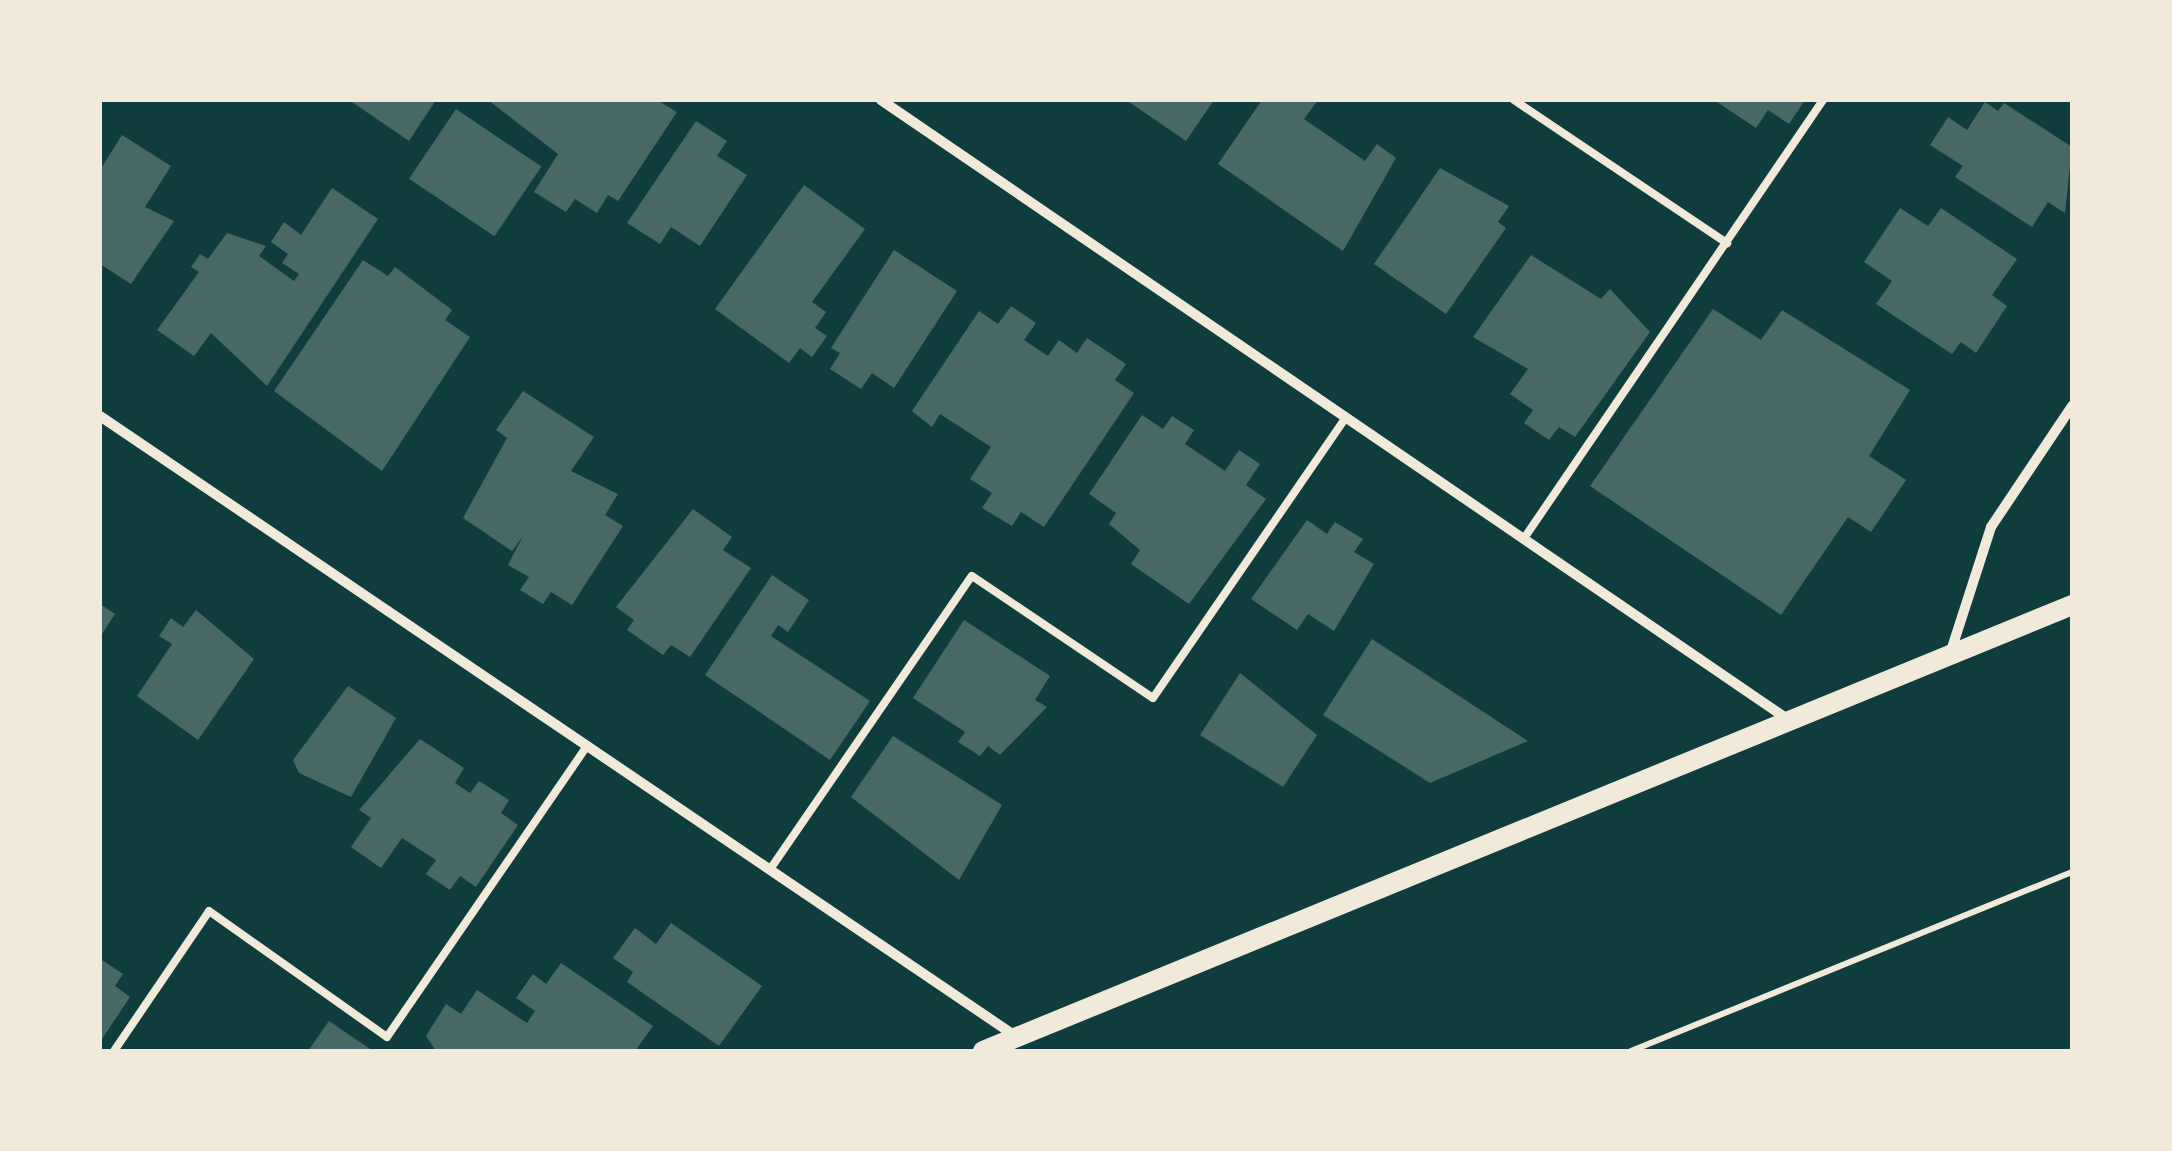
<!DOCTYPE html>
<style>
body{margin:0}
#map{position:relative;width:2172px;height:1151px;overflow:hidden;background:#0f3d3e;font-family:"Roboto Condensed",sans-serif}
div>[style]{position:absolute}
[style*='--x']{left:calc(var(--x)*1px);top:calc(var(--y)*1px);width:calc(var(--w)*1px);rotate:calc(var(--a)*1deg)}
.building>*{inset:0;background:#486865;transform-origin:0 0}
.path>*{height:6px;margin:-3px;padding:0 3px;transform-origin:3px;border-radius:3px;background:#f1e9da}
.service>*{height:8px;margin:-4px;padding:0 4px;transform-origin:4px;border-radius:4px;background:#f1e9da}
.minor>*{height:10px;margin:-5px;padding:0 5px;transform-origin:5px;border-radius:5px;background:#f1e9da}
.secondary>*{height:20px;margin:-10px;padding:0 10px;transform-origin:10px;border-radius:10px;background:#f1e9da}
span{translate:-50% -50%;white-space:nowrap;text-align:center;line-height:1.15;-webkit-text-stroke:9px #f1e9da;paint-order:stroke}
.frame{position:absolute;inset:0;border:102px solid #f1e9da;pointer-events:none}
</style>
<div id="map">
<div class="building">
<div style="clip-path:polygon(349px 100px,436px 100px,409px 141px)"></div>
<div style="clip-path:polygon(488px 100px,657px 100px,677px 112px,618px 201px,608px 195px,597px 213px,575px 199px,566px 212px,534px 192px,558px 154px)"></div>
<div style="clip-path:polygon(1126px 100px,1214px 100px,1186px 141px)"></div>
<div style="clip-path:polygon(1262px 100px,1318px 100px,1304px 119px,1365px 161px,1377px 144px,1396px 158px,1343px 251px,1218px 164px)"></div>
<div style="clip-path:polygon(1714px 100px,1805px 100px,1789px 124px,1768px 110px,1756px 128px)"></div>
<div style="clip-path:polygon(1985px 102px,1998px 111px,2004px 103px,2072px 147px,2065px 213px,2048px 202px,2032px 227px,1955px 177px,1963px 166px,1930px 145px,1948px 117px,1967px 130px)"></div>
<div style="left:456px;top:109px;width:103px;height:84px;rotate:34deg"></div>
<div style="clip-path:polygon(696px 121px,727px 141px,717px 156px,747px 175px,700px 246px,671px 227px,660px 244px,627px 223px)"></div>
<div style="clip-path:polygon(122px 135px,171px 166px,145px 207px,174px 221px,131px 284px,100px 264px,100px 170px)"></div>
<div style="clip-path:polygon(1440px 168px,1509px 206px,1498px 222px,1506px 228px,1446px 314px,1374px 264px)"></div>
<div style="clip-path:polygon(804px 185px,865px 229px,812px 302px,826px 312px,815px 328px,827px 336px,812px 357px,800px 348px,789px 363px,715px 309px)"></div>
<div style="clip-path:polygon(332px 188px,378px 219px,267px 386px,211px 333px,194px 356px,157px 330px,199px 272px,191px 267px,200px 254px,208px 259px,227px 233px,266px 246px,259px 256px,294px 281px,299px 274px,282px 263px,288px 254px,271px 242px,284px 222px,301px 235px)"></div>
<div style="clip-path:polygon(1900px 208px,1928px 226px,1941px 208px,2017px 259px,1992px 295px,2007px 306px,1976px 353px,1961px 342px,1952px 354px,1876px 304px,1892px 281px,1864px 262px)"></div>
<div style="clip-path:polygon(894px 250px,957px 291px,894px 388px,872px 373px,861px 389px,830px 369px,840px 353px,831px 348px)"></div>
<div style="clip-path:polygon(1531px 255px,1601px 299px,1610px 289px,1650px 332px,1575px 437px,1559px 427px,1549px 440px,1524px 423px,1533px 410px,1510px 394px,1528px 369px,1473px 337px)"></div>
<div style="clip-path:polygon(363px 260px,388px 276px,395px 267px,452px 310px,445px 320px,470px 337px,382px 471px,274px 391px)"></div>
<div style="clip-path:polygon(1011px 306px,1036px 323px,1024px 340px,1048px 356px,1059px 340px,1077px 353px,1087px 338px,1126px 364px,1115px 380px,1134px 393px,1044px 527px,1021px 512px,1012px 526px,982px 508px,992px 493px,970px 479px,991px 447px,940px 414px,932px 427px,912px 411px,979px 311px,998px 324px)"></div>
<div style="clip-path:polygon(1713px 309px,1761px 340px,1782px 310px,1910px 390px,1869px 456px,1906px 480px,1871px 532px,1848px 517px,1781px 615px,1590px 486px)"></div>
<div style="clip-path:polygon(523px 391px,594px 437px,571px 471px,618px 494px,605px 515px,623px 526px,572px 605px,551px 592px,543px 604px,520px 590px,529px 577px,508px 565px,523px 536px,512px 551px,463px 518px,507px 438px,496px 430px)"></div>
<div style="clip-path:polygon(1142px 415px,1163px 429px,1172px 416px,1194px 430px,1185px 444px,1225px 471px,1239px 450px,1260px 464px,1246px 485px,1266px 499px,1189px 604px,1131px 564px,1140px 550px,1109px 524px,1116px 513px,1089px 494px)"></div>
<div style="clip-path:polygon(693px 509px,732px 537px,723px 550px,751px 568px,690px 657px,671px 645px,663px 655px,627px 630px,634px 620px,616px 607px)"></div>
<div style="clip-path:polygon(1307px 520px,1327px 534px,1335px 522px,1363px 539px,1354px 552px,1374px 564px,1334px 631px,1308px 614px,1297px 630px,1251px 599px)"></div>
<div style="clip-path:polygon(772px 575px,809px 600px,788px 632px,778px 625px,771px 636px,870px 701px,830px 760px,705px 675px)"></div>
<div style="clip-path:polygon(100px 604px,115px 614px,100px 637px)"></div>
<div style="clip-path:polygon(196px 610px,254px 659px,198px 740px,137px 696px,172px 644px,159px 636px,171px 618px,183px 627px)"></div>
<div style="clip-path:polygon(964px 620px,1050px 676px,1035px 700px,1047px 707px,1000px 755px,988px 746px,980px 756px,958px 742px,965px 732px,913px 698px)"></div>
<div style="clip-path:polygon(1372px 639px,1528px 741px,1430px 783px,1323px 715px)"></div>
<div style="clip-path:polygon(1240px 673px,1317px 735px,1283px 787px,1200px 735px)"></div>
<div style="clip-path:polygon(348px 686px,396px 718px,351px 797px,299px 773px,293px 760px)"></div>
<div style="clip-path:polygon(893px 736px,1002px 805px,959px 880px,851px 797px)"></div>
<div style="clip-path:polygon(420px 739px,464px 768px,455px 783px,470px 793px,479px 781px,509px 800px,501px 813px,518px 825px,476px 887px,460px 876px,450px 890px,426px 874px,436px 860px,402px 838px,381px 868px,351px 847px,371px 818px,359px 810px)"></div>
<div style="clip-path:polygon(671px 923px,762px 986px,719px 1046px,627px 982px,633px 972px,613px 958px,635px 928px,656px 944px)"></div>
<div style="clip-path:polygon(102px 960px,123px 974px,115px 986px,130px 997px,100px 1042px)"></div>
<div style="clip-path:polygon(561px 963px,653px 1026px,635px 1051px,436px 1051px,426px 1036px,446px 1004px,461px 1014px,477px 990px,527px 1023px,535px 1011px,516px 998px,533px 974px,546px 984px)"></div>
<div style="clip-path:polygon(329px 1021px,373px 1051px,308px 1051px)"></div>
</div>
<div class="path">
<div style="--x:1631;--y:1051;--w:476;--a:-22.1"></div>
</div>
<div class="service">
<div style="--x:1514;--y:100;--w:257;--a:33.9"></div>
<div style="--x:1527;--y:534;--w:525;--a:-55.7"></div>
<div style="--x:771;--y:868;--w:354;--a:-55.5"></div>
<div style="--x:972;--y:576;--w:218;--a:34"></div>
<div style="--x:1153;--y:698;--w:341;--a:-55.5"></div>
<div style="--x:114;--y:1051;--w:169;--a:-55.8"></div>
<div style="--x:209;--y:911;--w:218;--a:35.3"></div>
<div style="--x:387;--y:1037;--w:354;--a:-55.5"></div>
</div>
<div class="minor">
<div style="--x:881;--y:100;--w:1099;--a:34.33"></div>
<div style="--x:100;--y:416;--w:1107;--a:34.11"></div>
<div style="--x:1950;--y:654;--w:133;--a:-72.1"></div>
<div style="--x:1991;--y:527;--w:146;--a:-56.2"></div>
</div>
<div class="secondary">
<div style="--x:983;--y:1051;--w:1177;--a:-22.27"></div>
</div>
<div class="frame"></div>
</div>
